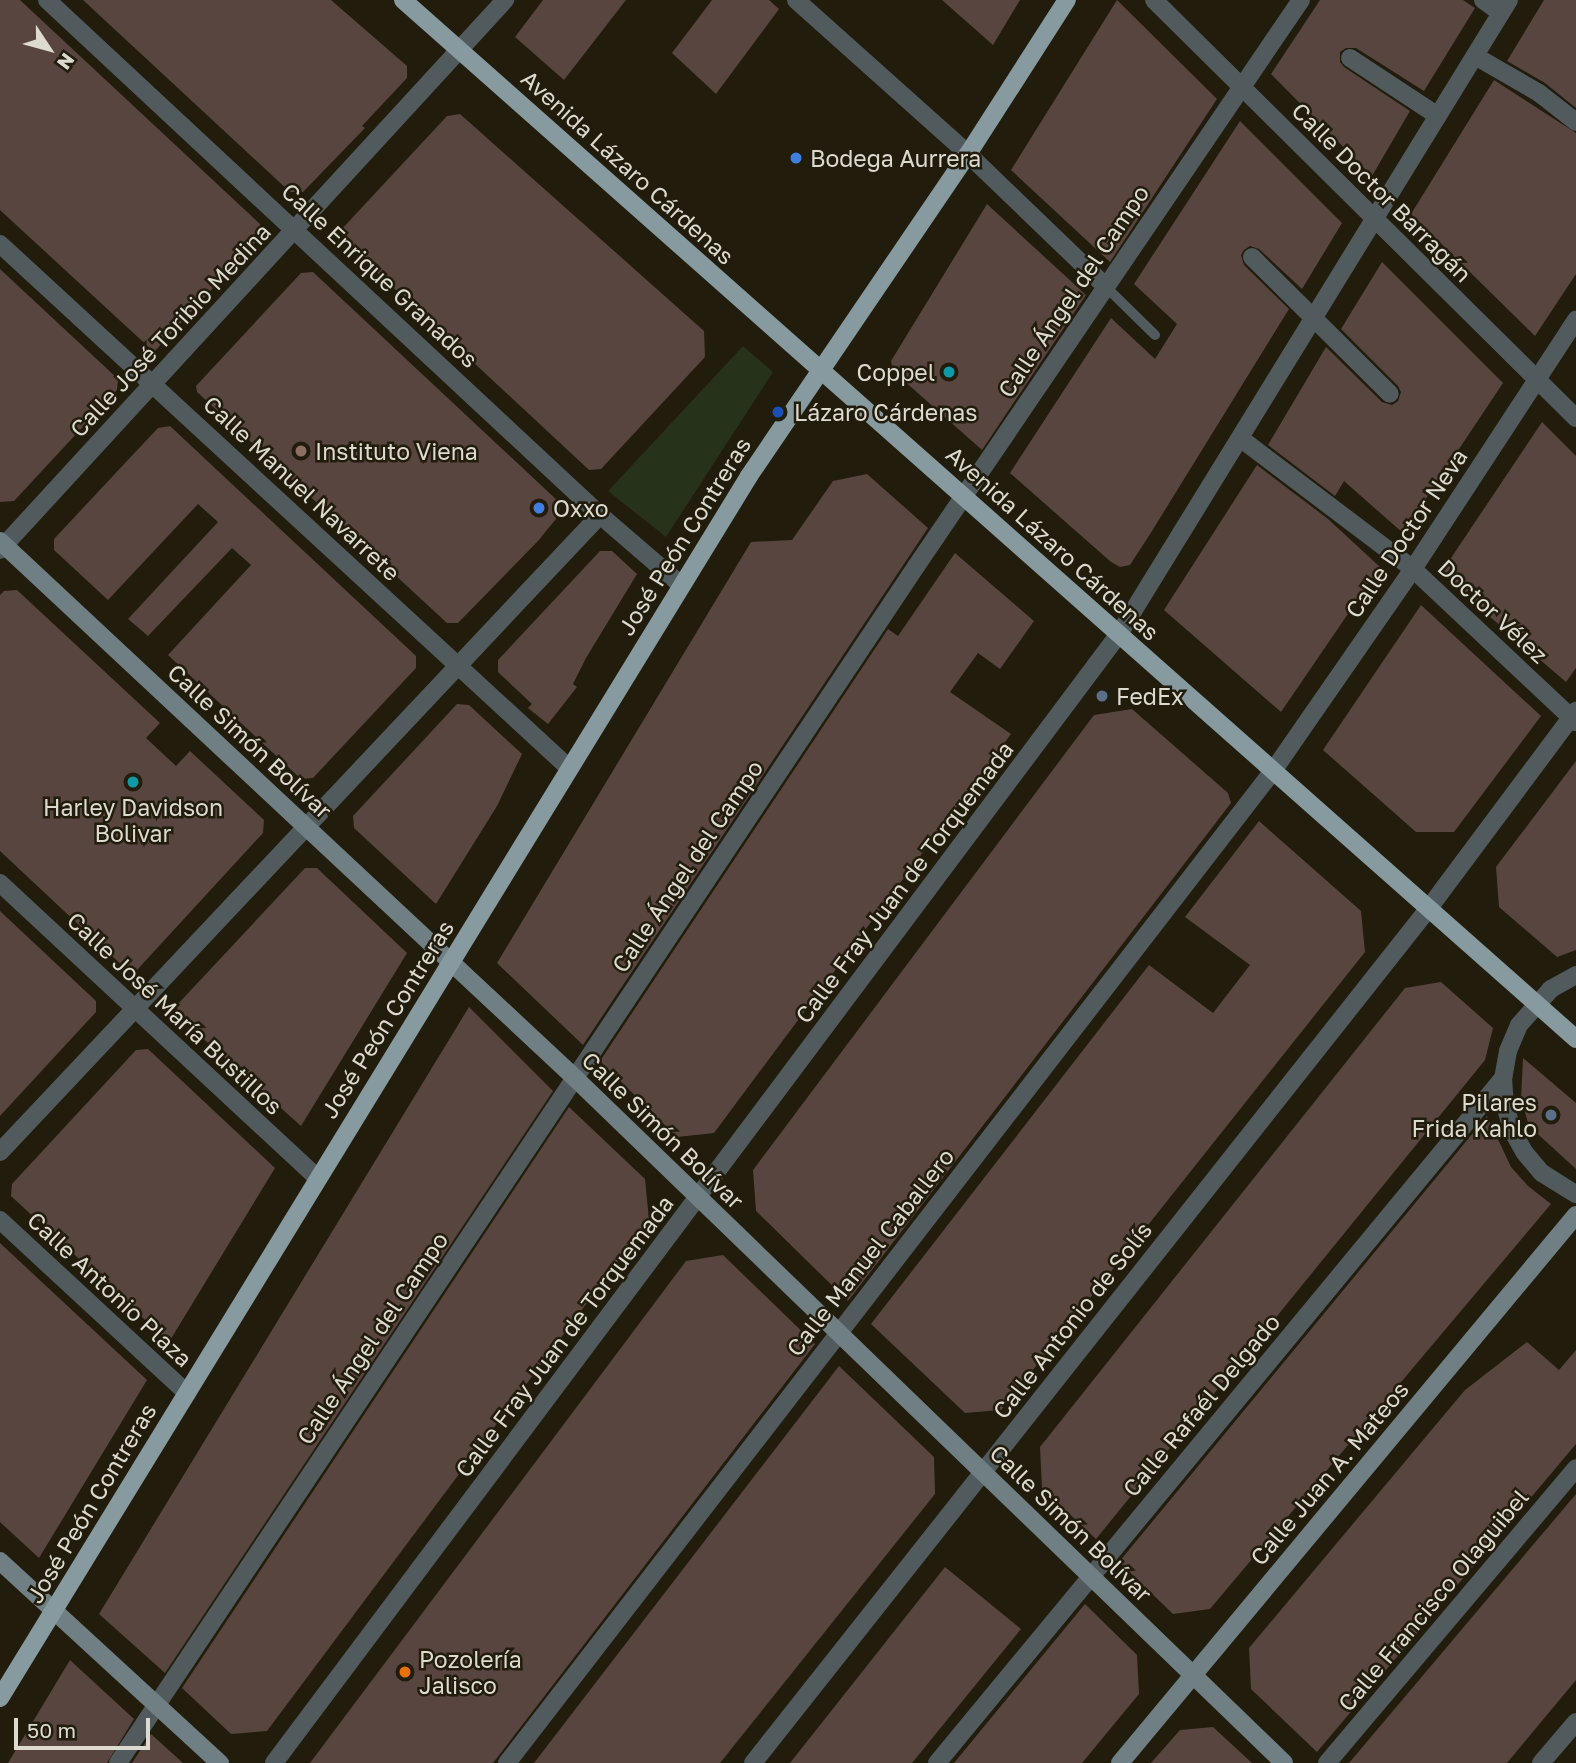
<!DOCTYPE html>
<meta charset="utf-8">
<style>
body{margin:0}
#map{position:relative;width:1576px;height:1763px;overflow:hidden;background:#211c0c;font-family:"Golos Text",sans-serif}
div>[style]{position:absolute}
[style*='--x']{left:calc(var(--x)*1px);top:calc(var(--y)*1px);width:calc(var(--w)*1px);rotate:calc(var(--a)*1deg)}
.green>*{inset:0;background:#27321a}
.building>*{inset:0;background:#58453f}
.lane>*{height:10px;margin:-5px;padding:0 5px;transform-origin:5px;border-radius:5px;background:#515b5e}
.street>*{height:18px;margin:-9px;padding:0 9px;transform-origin:9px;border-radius:9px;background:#515b5e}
.secondary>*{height:18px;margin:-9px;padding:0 9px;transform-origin:9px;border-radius:9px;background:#6f7f83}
.primary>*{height:18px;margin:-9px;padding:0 9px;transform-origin:9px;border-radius:9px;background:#869aa0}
.dots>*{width:19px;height:19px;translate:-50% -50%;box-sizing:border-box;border:4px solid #211c0c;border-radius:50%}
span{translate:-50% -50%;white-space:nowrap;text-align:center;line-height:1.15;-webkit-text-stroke:5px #211c0c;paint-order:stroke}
.poi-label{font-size:23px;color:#dddad0}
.left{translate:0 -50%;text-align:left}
.right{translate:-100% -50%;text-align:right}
.street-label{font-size:23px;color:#dddad0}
.north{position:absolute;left:14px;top:14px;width:70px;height:70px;-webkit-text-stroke:5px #211c0c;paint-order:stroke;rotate:126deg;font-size:19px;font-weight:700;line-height:28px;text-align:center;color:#dddad0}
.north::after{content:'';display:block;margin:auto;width:24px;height:32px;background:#dddad0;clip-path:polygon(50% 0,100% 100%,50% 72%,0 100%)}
.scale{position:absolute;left:14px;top:1718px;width:136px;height:32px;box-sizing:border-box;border:4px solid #dddad0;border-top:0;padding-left:9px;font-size:21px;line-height:24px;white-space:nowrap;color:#dddad0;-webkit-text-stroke:5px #211c0c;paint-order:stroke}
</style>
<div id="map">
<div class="green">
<div style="clip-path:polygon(743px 346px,773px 372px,666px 537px,608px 491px)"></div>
</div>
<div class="building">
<div style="clip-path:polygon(0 0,20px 0,260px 224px,261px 236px,154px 352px,0 210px)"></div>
<div style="clip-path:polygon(83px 0,331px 0,407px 66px,407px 78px,362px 126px,365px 128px,303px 192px,290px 192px)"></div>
<div style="clip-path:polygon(543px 0,626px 0,564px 80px,515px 37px)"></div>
<div style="clip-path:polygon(712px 0,769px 0,779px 9px,716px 94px,672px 53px)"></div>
<div style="clip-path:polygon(942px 0,1020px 0,993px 45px)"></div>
<div style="clip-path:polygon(1117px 0,1217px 99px,1110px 262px,1011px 170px)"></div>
<div style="clip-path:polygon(1320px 0,1463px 0,1475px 8px,1424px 91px,1356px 48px,1346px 48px,1340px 52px,1340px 62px,1344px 67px,1410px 111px,1372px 176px,1271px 74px)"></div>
<div style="clip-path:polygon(1544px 0,1576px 0,1576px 108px,1545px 83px,1507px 61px)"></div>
<div style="clip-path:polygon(1494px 80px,1576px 133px,1576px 274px,1535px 336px,1411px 214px)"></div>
<div style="clip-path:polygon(460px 114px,704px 331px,705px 357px,601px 469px,589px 470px,340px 238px,340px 231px,447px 116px)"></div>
<div style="clip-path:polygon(1240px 121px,1342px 223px,1302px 289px,1259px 249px,1250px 246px,1244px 250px,1241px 255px,1244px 265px,1289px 309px,1152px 531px,1130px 565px,1120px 567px,1111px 562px,1010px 473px,1111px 318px,1155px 359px,1177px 324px,1134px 284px)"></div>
<div style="clip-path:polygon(987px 204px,1086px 295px,982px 450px,893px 371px,891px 361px)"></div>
<div style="clip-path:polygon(1382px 262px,1503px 383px,1403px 533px,1344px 481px,1335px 496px,1268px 445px,1326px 347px,1382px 402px,1392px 405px,1398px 401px,1401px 392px,1398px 386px,1341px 329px)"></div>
<div style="clip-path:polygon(0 269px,118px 379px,117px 390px,14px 501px,0 502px)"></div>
<div style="clip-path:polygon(313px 272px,559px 502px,560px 514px,538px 541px,458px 623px,447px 623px,197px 392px,196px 386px,301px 273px)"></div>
<div style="clip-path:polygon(1542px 422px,1576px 456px,1576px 668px,1566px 682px,1482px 610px,1443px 570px)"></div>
<div style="clip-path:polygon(170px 426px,416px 656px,416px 668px,313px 778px,301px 779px,168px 655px,251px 565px,232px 548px,148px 636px,128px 619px,218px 522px,198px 504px,108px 600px,54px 550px,54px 539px,126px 462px,158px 428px)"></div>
<div style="clip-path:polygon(1257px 465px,1328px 519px,1380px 567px,1281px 712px,1164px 610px)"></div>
<div style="clip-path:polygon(867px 474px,928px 528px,583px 1045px,497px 963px,751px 542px,792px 540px,833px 481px)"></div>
<div style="clip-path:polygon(600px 551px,612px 551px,637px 574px,586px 658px,573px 684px,577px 687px,548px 724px,528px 708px,532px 704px,498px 672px,498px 660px)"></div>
<div style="clip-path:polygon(955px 553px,1034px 621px,1000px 669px,978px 653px,950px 692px,1011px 734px,714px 1133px,677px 1137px,600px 1061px,888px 629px,898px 636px)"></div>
<div style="clip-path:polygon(17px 590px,160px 723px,146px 738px,176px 766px,190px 751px,264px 820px,263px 833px,137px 970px,127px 970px,0 851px,0 595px,4px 591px)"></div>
<div style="clip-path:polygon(1421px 605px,1541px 716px,1454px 832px,1416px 832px,1323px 750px)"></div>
<div style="clip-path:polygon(457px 704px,469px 705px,522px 754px,497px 806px,436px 904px,354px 828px,353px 816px)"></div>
<div style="clip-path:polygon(1132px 709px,1228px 793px,1231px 803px,848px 1301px,756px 1211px,753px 1170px,1094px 715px)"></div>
<div style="clip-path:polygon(1576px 761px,1576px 950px,1557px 957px,1499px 907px,1496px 867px)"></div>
<div style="clip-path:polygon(1259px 821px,1361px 911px,1365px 952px,1001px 1410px,965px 1413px,871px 1324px,1149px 965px,1213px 1013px,1250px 965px,1185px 917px)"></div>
<div style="clip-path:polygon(305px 868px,317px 868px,407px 953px,301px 1126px,178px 1016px,177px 1005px)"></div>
<div style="clip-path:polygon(0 911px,96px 1001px,96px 1012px,0 1116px)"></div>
<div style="clip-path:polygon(1441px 982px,1493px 1028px,1485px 1060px,1096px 1539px,1042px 1488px,1040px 1447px,1405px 988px)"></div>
<div style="clip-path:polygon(469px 1007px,553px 1091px,165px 1673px,99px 1614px)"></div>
<div style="clip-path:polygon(148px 1049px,275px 1168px,169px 1342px,11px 1196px,12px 1184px,136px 1050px)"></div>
<div style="clip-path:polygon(1523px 1058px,1576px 1103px,1576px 1169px,1529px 1126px,1521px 1099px)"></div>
<div style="clip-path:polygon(569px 1107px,645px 1179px,649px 1220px,267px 1731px,231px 1734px,182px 1688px)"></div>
<div style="clip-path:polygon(1487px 1116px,1511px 1167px,1528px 1186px,1551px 1204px,1210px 1609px,1173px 1614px,1119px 1562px)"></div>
<div style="clip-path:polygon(0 1243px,147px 1380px,39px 1558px,0 1522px)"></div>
<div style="clip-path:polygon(723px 1255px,815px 1344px,493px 1763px,310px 1763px,686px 1261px)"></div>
<div style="clip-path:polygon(1527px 1342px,1559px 1370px,1576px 1350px,1576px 1444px,1317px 1752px,1251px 1689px,1249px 1648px,1465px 1390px)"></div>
<div style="clip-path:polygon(839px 1366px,934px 1457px,935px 1494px,720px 1763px,534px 1763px)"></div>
<div style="clip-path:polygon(1576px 1494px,1576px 1680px,1522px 1745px,1507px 1763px,1349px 1763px)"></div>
<div style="clip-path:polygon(945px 1567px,1021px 1629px,912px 1763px,790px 1763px)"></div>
<div style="clip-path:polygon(1085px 1604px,1137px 1655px,1139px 1694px,1082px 1763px,954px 1763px)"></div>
<div style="clip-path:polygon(70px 1660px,134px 1719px,107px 1763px,8px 1763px)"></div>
<div style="clip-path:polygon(1213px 1727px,1252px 1763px,1151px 1763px,1180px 1730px)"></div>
<div style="clip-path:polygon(151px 1734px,183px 1763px,132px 1763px)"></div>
</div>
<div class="lane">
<div style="--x:1105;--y:286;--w:70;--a:44.4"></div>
</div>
<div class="street">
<div style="--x:47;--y:0;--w:756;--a:42.96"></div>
<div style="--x:600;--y:515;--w:107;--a:40.8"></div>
<div style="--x:796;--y:0;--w:231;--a:41.8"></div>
<div style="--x:968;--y:154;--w:190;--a:43.9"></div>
<div style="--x:1154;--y:0;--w:594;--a:44.73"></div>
<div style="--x:1483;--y:0;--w:22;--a:36"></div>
<div style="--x:1475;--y:56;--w:74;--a:30"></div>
<div style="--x:1539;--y:93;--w:47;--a:38.1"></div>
<div style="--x:1350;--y:58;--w:105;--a:33.4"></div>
<div style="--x:0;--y:244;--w:774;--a:42.64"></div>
<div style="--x:1252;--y:257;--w:194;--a:44.8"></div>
<div style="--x:1240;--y:438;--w:217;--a:37.1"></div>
<div style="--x:1413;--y:569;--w:224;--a:43.2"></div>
<div style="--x:0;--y:550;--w:747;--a:-47.44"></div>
<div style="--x:0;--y:883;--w:434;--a:42.9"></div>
<div style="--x:1576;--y:975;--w:29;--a:151"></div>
<div style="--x:1551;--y:989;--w:48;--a:131.6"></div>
<div style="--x:1519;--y:1025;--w:28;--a:113"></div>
<div style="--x:1508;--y:1051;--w:27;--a:100"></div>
<div style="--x:1503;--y:1078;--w:27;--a:86"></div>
<div style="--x:1505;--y:1105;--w:26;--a:74"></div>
<div style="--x:1512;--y:1130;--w:26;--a:61"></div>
<div style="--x:1525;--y:1153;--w:26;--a:50"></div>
<div style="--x:1542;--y:1173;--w:40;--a:32"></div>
<div style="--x:0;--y:1152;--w:875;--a:-46.71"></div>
<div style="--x:0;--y:1220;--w:255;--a:42.8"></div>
<div style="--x:118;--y:1763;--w:1440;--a:-56.3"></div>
<div style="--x:917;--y:565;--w:683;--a:-55.8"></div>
<div style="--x:274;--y:1763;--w:1410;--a:-53.19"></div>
<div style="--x:1119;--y:634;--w:744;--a:-58.4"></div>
<div style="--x:507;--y:1763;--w:1253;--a:-52.33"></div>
<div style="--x:1273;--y:771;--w:246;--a:-55.3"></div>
<div style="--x:1413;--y:569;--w:298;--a:-56.8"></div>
<div style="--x:753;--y:1763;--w:1090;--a:-51.67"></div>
<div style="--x:1429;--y:908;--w:246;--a:-53.3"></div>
<div style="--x:937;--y:1763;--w:889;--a:-50.43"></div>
<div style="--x:1327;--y:1763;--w:386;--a:-49.8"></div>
<div style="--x:1541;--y:1763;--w:54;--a:-49.5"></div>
</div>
<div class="secondary">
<div style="--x:0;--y:541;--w:787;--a:43.04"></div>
<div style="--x:575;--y:1078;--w:986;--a:44.01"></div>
<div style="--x:0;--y:1561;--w:299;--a:42.6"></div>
<div style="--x:1120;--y:1763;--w:713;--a:-50.24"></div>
</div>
<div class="primary">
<div style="--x:403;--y:0;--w:1567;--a:41.53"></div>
<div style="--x:0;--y:1698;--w:1433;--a:-58.49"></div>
<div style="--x:749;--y:476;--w:389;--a:-55.8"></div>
<div style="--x:968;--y:154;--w:183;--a:-57.3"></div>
</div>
<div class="dots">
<div style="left:796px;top:158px;background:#3f7fe0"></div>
<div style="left:949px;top:372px;background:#0f9aa8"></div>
<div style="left:778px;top:412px;background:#1a4fb4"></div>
<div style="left:301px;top:451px;background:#8d6e63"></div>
<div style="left:539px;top:508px;background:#3f7fe0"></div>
<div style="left:1102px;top:696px;background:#5c6f8a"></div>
<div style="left:133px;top:782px;background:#0f9aa8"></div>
<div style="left:1551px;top:1115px;background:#5c6f8a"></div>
<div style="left:405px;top:1672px;background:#e8710a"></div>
</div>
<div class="poi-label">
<span class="left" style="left:810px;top:158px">Bodega Aurrera</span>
<span class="right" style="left:935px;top:372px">Coppel</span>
<span class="left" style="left:794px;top:412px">Lázaro Cárdenas</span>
<span class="left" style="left:315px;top:451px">Instituto Viena</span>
<span class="left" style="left:553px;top:508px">Oxxo</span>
<span class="left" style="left:1116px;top:696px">FedEx</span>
<span style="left:133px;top:820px">Harley Davidson<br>Bolivar</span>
<span class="right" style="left:1537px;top:1115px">Pilares<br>Frida Kahlo</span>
<span class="left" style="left:419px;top:1672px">Pozolería<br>Jalisco</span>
</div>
<div class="street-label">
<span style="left:628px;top:167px;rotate:42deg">Avenida Lázaro Cárdenas</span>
<span style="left:1382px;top:192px;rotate:45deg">Calle Doctor Barragán</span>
<span style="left:380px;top:275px;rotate:43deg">Calle Enrique Granados</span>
<span style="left:1073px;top:291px;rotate:-56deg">Calle Ángel del Campo</span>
<span style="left:170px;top:330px;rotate:-47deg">Calle José Toribio Medina</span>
<span style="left:302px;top:488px;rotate:43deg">Calle Manuel Navarrete</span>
<span style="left:1406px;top:533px;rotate:-56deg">Calle Doctor Neva</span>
<span style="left:684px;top:536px;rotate:-58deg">José Peón Contreras</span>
<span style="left:1053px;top:543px;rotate:42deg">Avenida Lázaro Cárdenas</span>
<span style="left:1493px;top:611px;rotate:43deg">Doctor Vélez</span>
<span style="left:250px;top:741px;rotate:43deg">Calle Simón Bolívar</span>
<span style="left:687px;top:866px;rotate:-56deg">Calle Ángel del Campo</span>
<span style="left:904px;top:882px;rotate:-53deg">Calle Fray Juan de Torquemada</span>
<span style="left:175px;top:1013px;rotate:43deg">Calle José María Bustillos</span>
<span style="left:387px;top:1019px;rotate:-58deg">José Peón Contreras</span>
<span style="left:663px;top:1130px;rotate:44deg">Calle Simón Bolívar</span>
<span style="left:870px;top:1252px;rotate:-52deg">Calle Manuel Caballero</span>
<span style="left:110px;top:1289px;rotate:43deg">Calle Antonio Plaza</span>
<span style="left:1072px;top:1320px;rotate:-52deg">Calle Antonio de Solís</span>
<span style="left:564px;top:1336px;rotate:-53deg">Calle Fray Juan de Torquemada</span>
<span style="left:372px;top:1338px;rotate:-56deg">Calle Ángel del Campo</span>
<span style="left:1201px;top:1405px;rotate:-50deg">Calle Rafaél Delgado</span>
<span style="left:1329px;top:1473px;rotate:-50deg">Calle Juan A. Mateos</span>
<span style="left:91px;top:1503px;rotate:-59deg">José Peón Contreras</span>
<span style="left:1071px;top:1523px;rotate:44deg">Calle Simón Bolívar</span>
<span style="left:1433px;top:1600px;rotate:-50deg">Calle Francisco Olaguibel</span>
</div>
<div class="north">N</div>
<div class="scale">50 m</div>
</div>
